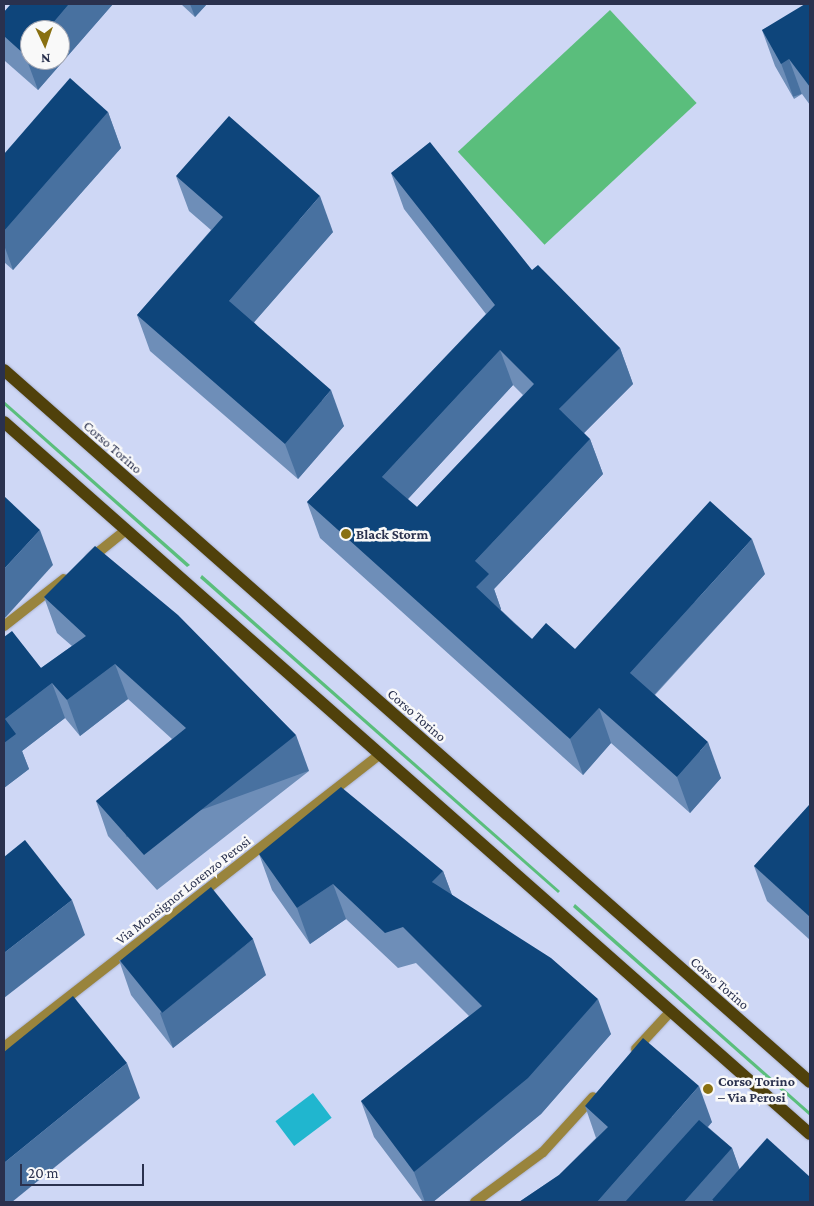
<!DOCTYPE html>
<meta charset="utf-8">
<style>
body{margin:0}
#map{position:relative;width:814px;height:1206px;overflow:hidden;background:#ced7f5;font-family:"Crimson Pro",serif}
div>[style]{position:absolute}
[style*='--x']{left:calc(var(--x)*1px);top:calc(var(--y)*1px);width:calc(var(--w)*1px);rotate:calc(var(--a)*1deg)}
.green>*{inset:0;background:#5abe7c;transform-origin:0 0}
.water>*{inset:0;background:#20b6cf;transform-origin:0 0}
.roads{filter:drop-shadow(0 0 1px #aab2d0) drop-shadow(0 0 1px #aab2d0)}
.minor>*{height:10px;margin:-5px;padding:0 5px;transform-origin:5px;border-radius:5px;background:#99843d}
.primary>*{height:12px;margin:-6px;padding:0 6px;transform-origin:6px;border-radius:6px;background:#50410b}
.wall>*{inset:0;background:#6e8eb8}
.shaded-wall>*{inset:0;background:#4871a0;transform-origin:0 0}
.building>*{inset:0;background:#0e457b;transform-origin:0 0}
.dots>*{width:14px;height:14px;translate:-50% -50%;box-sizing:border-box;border:2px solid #f9f9f9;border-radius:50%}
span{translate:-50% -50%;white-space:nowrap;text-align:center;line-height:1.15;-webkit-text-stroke:5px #f9f9f9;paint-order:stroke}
.street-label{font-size:14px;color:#2a314e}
.poi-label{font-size:14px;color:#2a314e;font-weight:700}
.left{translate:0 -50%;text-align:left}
.frame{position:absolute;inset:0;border:5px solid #2a314e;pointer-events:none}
.north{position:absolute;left:20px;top:20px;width:50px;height:50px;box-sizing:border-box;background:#f9f9f9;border:1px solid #a6a9b5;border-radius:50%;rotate:177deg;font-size:14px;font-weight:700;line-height:20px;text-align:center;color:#2a314e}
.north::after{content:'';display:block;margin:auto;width:18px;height:22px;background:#897012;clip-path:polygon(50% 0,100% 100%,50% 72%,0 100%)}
.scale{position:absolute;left:20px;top:1164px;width:124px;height:22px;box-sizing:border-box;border:2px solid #2a314e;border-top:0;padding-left:6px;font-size:15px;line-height:18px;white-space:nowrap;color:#2a314e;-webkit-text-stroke:4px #f9f9f9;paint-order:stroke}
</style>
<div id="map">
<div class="green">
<div style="left:610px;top:10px;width:127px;height:208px;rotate:47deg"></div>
<div style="clip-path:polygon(4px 401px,190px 565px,187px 567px,4px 405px)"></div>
<div style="clip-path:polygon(202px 575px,560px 891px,558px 893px,200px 578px)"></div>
<div style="clip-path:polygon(575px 904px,810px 1112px,810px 1116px,573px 907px)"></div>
</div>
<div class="water">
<div style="left:313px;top:1093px;width:31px;height:47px;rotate:53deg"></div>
</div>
<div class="roads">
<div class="minor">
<div style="--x:91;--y:558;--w:45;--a:-38.7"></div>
<div style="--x:4;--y:626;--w:76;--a:-38.1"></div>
<div style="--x:4;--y:1047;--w:477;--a:-37.9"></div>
<div style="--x:636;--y:1049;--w:52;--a:-47.4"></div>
<div style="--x:475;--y:1202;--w:84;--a:-36.3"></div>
<div style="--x:543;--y:1152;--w:74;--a:-47.7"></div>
</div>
<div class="primary">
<div style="--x:4;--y:370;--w:1075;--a:41.46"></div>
<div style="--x:4;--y:422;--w:1075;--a:41.46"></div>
</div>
</div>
<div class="wall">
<div style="clip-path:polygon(11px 4px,113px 4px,38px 90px,5px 61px,4px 59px,4px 12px)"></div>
<div style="clip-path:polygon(181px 4px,207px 4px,195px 17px)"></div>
<div style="clip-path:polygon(810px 6px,810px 105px,802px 94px,794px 99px,775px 66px,762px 30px)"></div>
<div style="clip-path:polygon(108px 112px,121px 148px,13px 270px,4px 262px,4px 154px)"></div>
<div style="clip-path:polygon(evenodd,391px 173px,532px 270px,620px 348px,633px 384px,584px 433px,590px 439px,603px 474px,494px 589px,501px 609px,501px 610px,532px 639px,575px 649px,765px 574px,655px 695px,721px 778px,690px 813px,611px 743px,583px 775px,320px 538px,307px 502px,486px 314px,404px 209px,391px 173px,513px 385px,523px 395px,417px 507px,408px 499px,513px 385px)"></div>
<div style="clip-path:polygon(176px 176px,333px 232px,254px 322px,344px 426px,298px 479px,150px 351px,137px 315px,211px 230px,189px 211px)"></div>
<div style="clip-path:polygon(44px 597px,309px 771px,157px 890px,108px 836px,96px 801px,172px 739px,128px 699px,80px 736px,65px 718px,22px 751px,29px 769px,4px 788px,4px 637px,41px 668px,72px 646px,57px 633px)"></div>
<div style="clip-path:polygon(810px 804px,810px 940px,767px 901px,754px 866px)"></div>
<div style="clip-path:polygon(259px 854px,443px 871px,452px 895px,611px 1034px,541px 1114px,433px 1202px,423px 1202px,374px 1137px,361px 1101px,469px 1016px,416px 963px,398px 968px,346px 919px,310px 944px,272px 890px)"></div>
<div style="clip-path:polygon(119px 960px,266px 975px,173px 1048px,131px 995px)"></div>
<div style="clip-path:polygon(585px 1106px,712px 1122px,708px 1127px,732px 1148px,739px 1169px,810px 1202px,519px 1202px,559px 1175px,596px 1138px)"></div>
</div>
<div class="shaded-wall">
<div style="clip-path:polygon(69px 4px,113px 4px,38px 90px,25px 55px,30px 49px,30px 60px,60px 60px,60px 30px,47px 30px)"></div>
<div style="clip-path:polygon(190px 4px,207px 4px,195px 17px)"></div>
<div style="left:789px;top:59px;width:37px;height:9px;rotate:70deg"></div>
<div style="clip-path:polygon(108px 112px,121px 148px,13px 270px,4px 245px,4px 231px)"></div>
<div style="clip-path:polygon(320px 196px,333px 232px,242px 336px,229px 301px)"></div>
<div style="clip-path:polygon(620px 348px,633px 384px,572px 445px,559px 409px)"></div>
<div style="clip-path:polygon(500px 350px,513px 385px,395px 513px,382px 477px)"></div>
<div style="clip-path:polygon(331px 390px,344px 426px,298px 479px,285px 444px)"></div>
<div style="clip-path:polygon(590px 439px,603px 474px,494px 589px,501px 609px,489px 622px,476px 587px,475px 561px)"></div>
<div style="clip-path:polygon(40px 530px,53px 565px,4px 619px,4px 569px)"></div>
<div style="clip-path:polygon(752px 539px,765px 574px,642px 708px,630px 673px)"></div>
<div style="clip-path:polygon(115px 664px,128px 699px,80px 736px,67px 700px)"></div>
<div style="clip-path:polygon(52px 683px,65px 718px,22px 751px,29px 769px,4px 788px,4px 743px,5px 719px)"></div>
<div style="clip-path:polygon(599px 708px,611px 743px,583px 775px,570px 739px)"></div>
<div style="left:296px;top:735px;width:38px;height:194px;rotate:70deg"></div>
<div style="clip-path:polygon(708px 742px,721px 778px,690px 813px,677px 777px)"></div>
<div style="clip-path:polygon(443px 871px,456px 906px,432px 882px)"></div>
<div style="clip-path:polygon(333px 884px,346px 919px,310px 944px,297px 908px)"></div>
<div style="clip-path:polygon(72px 900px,85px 935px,4px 998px,4px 953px)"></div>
<div style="clip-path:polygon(253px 939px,266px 975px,173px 1048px,160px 1013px)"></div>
<div style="clip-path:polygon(598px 999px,611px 1034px,541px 1114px,433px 1202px,425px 1202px,414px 1172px)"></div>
<div style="clip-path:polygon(127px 1063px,140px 1098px,12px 1202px,4px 1202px,4px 1163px)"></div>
<div style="clip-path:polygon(699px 1086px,712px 1122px,641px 1202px,597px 1202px)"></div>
<div style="clip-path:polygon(732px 1148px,745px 1184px,712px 1200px,713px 1202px,684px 1202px)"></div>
</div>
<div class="building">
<div style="clip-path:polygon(11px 4px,69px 4px,47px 30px,30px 30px,30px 49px,25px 55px,4px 36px,4px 12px)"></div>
<div style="clip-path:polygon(805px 4px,809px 4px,810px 6px,810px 87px,789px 59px,781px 64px,762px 30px)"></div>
<div style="clip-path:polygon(70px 78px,108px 112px,4px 231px,4px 154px)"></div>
<div style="clip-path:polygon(229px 116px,320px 196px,229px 301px,331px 390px,285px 444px,137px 315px,223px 217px,176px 176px)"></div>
<div style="clip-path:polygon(evenodd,430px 142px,532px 270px,538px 265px,620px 348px,559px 409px,590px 439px,475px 561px,489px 574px,476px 587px,514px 623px,532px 639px,546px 623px,575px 649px,710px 501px,752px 539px,630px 673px,708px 742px,677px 777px,599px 708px,570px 739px,307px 502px,495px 305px,391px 173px,430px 142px,500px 350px,534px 384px,417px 507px,382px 477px,500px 350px)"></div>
<div style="clip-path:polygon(4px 496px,40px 530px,4px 569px)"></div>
<div style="clip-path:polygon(95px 546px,178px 615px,296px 735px,144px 855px,96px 801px,186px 728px,115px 664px,67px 700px,52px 683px,5px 719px,16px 734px,4px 743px,4px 637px,12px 631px,41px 668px,86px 636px,44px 597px)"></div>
<div style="clip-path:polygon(341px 787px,443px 871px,432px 882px,551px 958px,598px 999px,528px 1078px,414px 1172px,361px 1101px,482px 1006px,403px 927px,385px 933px,333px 884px,297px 908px,259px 854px)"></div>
<div style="clip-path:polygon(810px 804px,810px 917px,754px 866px)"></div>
<div style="clip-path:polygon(25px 840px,72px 900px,4px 953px,4px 857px)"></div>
<div style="left:211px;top:887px;width:67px;height:117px;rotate:51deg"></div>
<div style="clip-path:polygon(73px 996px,127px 1063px,4px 1163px,4px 1052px)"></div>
<div style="clip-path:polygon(643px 1038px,699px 1086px,597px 1202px,519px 1202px,559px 1175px,608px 1127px,585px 1106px)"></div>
<div style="clip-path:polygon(699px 1120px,732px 1148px,684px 1202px,625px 1202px)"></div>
<div style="clip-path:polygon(767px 1138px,810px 1177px,810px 1202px,715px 1202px,712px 1200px)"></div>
</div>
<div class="dots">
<div style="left:346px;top:534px;background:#897012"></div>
<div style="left:708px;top:1089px;background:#897012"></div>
</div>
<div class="street-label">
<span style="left:113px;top:447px;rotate:41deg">Corso Torino</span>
<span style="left:417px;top:715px;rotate:41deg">Corso Torino</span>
<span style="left:183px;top:890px;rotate:-38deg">Via Monsignor Lorenzo Perosi</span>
<span style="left:720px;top:983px;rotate:41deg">Corso Torino</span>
</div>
<div class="poi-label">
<span class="left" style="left:356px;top:534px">Black Storm</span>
<span class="left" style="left:718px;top:1089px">Corso Torino<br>– Via Perosi</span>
</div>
<div class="frame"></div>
<div class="north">N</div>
<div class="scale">20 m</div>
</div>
